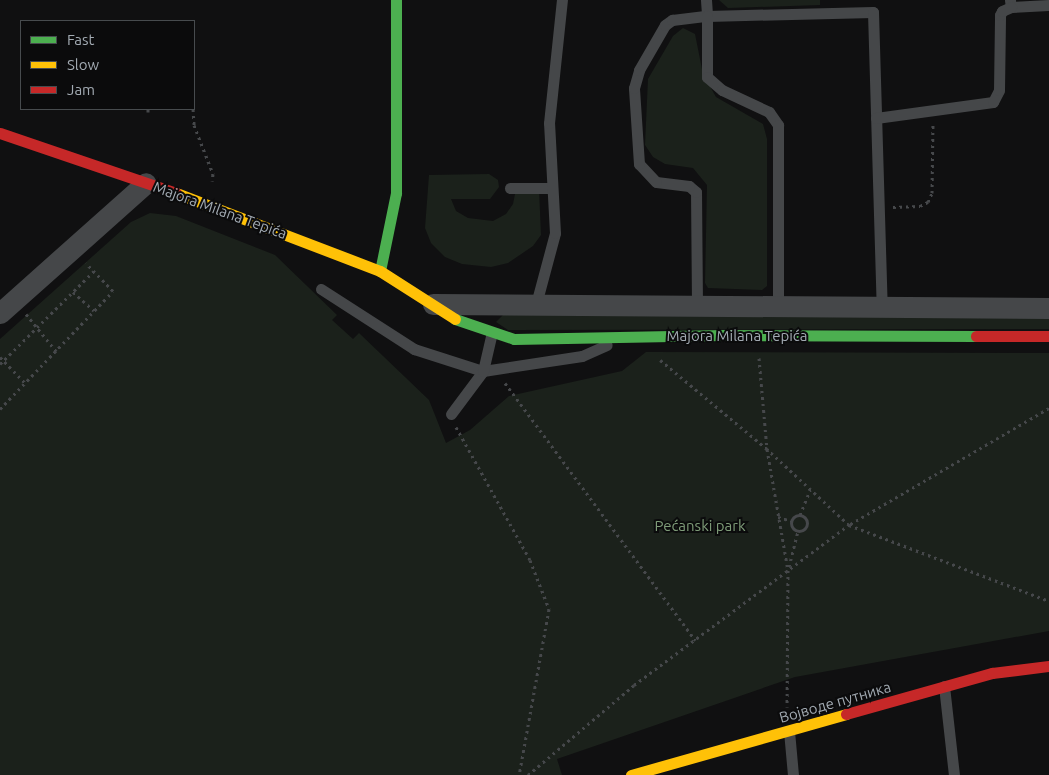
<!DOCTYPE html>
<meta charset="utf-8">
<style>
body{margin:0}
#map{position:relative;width:1049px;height:775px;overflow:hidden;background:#101011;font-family:Ubuntu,sans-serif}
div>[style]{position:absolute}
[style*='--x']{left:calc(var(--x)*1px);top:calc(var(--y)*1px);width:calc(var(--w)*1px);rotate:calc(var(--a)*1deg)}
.green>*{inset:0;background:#1b211b}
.path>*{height:3px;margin-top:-1.5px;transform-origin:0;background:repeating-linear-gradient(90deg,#46484b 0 2.5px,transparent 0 6.5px)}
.path>.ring{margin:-1.5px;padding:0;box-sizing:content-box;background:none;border:3px solid #46484b;border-radius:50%}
.lane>*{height:11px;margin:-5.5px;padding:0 5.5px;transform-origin:5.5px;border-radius:5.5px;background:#454749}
.street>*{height:21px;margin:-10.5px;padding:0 10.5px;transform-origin:10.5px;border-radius:10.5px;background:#454749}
.fast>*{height:11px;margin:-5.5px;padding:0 5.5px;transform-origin:5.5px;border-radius:5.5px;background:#4caf50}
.slow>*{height:11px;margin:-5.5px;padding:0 5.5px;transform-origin:5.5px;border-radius:5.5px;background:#ffc107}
.jam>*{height:11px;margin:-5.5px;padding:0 5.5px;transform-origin:5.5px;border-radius:5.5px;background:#c62828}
span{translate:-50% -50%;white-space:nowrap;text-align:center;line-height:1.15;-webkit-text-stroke:4px #0b0b0c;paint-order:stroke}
.street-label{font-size:15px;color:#a2aab2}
.park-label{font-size:15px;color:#7f9c79}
.legend{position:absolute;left:20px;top:20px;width:175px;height:90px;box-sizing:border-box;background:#0b0b0c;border:1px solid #474b4e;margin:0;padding:6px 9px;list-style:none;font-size:15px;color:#a2aab2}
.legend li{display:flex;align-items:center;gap:10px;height:25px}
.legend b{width:25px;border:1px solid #474b4e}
</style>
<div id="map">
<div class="green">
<div style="clip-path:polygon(719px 0,820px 0,820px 5px,728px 8px)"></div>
<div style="clip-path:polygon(683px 28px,695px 34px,703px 74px,716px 97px,763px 124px,767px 139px,767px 286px,762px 290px,708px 288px,705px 283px,707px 185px,693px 168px,665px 164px,653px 157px,645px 145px,648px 79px,673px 36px)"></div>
<div style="clip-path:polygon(489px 174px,498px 180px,499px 187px,490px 199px,451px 199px,456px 211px,468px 218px,493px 221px,506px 214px,513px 204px,516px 189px,539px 189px,541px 235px,533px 246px,508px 263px,491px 267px,462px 264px,445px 257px,431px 243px,425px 228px,429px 175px)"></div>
<div style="clip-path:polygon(150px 213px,176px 216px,275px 255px,337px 315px,332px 320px,353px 339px,359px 333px,429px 400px,446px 443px,470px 430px,509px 396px,622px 371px,646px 352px,1049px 353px,1049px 631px,795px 677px,557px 759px,562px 775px,0 775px,0 339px,131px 222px)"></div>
<div style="clip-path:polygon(504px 314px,1049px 315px,1049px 329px,508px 330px,496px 322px)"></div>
</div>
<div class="path">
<div style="--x:193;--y:109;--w:16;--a:86"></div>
<div style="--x:194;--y:125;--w:53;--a:68.8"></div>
<div style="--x:213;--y:174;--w:7;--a:98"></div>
<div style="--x:148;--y:112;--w:3;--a:-90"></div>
<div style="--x:893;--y:207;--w:27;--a:-2"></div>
<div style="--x:920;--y:206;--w:9;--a:-27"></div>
<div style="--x:928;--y:202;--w:10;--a:-66"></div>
<div style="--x:932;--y:193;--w:68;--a:-89.2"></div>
<div style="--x:73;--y:292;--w:28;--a:42"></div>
<div style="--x:26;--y:314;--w:48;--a:51"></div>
<div style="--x:0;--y:357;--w:36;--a:46"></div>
<div style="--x:759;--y:358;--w:91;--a:85"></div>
<div style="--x:767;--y:449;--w:123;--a:80.2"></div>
<div style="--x:788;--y:570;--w:137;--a:90.4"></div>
<div style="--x:0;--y:364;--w:132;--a:-44.7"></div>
<div style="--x:505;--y:383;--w:320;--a:53.5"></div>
<div style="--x:1049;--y:408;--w:232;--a:149.7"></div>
<div style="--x:849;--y:525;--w:214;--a:20.8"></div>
<div style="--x:0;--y:409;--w:163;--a:-46.2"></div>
<div style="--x:113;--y:291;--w:39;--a:-134"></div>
<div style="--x:456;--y:427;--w:152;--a:60.9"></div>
<div style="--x:530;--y:560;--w:53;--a:68.8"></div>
<div style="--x:549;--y:609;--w:169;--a:100.2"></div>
<div style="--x:800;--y:515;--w:27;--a:-68"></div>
<div class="ring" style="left:791px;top:515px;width:13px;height:13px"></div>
<div style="--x:778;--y:517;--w:15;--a:16"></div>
<div style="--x:789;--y:567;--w:37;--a:-76"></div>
<div style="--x:528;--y:775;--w:139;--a:-40.3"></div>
<div style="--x:634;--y:685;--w:268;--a:-36.7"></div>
<div style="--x:849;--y:525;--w:112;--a:-137.2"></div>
<div style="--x:767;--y:449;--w:139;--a:-140.2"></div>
</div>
<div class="lane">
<div style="--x:706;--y:0;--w:16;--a:86"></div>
<div style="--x:707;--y:16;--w:166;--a:-1.4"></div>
<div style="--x:873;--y:12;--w:296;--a:88.3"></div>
<div style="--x:1010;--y:0;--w:7;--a:82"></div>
<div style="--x:1011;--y:7;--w:38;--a:-3"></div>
<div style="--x:876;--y:118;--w:118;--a:-7.8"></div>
<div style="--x:993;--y:102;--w:13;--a:-63"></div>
<div style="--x:999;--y:90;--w:75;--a:-89.2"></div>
<div style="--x:1000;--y:15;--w:4;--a:-63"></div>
<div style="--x:1002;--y:11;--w:10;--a:-24"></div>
<div style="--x:510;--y:188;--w:41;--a:0"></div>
<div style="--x:321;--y:289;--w:111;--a:32.8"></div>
<div style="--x:414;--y:349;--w:72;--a:17.7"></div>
<div style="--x:483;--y:371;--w:100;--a:-8.6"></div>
<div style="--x:582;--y:356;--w:27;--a:-24"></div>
<div style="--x:536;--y:304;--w:73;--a:-75"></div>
<div style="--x:555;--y:233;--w:110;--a:-93.1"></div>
<div style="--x:549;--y:123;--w:124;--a:-84"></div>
<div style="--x:697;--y:305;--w:113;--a:-90.5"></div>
<div style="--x:696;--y:192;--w:9;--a:-139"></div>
<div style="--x:689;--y:186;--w:33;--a:-173"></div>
<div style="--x:656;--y:182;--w:25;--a:-133"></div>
<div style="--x:639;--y:164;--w:76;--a:-93.8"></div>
<div style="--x:634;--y:88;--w:19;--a:-74"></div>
<div style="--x:639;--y:70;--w:52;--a:-60"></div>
<div style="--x:665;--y:25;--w:9;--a:-36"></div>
<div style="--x:672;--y:20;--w:35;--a:-7"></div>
<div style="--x:707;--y:16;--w:61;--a:90"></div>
<div style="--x:707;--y:77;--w:20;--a:41"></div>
<div style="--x:722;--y:90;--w:52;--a:25.1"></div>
<div style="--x:769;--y:112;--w:16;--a:55"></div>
<div style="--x:778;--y:125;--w:181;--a:90"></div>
<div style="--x:451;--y:414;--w:54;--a:-53.3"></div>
<div style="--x:483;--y:371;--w:37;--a:-77"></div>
<div style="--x:944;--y:686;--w:90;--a:83.6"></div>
<div style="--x:789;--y:731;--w:44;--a:84.8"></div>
</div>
<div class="street">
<div style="--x:433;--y:304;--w:616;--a:0.37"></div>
<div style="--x:0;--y:313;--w:195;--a:-41.7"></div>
</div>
<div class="fast">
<div style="--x:380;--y:271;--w:80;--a:-78.4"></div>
<div style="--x:396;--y:193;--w:193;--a:-90"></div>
<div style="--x:455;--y:319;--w:62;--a:18.7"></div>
<div style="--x:514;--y:339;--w:210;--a:-1.1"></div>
<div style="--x:724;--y:335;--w:252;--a:0.2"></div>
</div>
<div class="slow">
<div style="--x:176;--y:193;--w:218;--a:20.9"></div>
<div style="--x:380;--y:271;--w:89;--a:32.6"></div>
<div style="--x:631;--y:775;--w:223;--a:-15.8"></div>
</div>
<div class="jam">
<div style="--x:0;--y:133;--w:186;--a:18.8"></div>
<div style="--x:976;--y:336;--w:73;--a:0"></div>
<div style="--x:846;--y:714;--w:152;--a:-15.7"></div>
<div style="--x:992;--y:673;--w:57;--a:-7"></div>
</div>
<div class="street-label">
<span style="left:220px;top:210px;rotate:20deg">Majora Milana Tepića</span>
<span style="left:737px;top:336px">Majora Milana Tepića</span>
<span style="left:835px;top:702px;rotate:-16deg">Војводе путника</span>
</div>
<div class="park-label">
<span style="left:700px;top:526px">Pećanski park</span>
</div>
<ul class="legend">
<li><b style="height:6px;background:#4caf50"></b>Fast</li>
<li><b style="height:6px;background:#ffc107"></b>Slow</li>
<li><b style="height:6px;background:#c62828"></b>Jam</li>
</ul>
</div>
